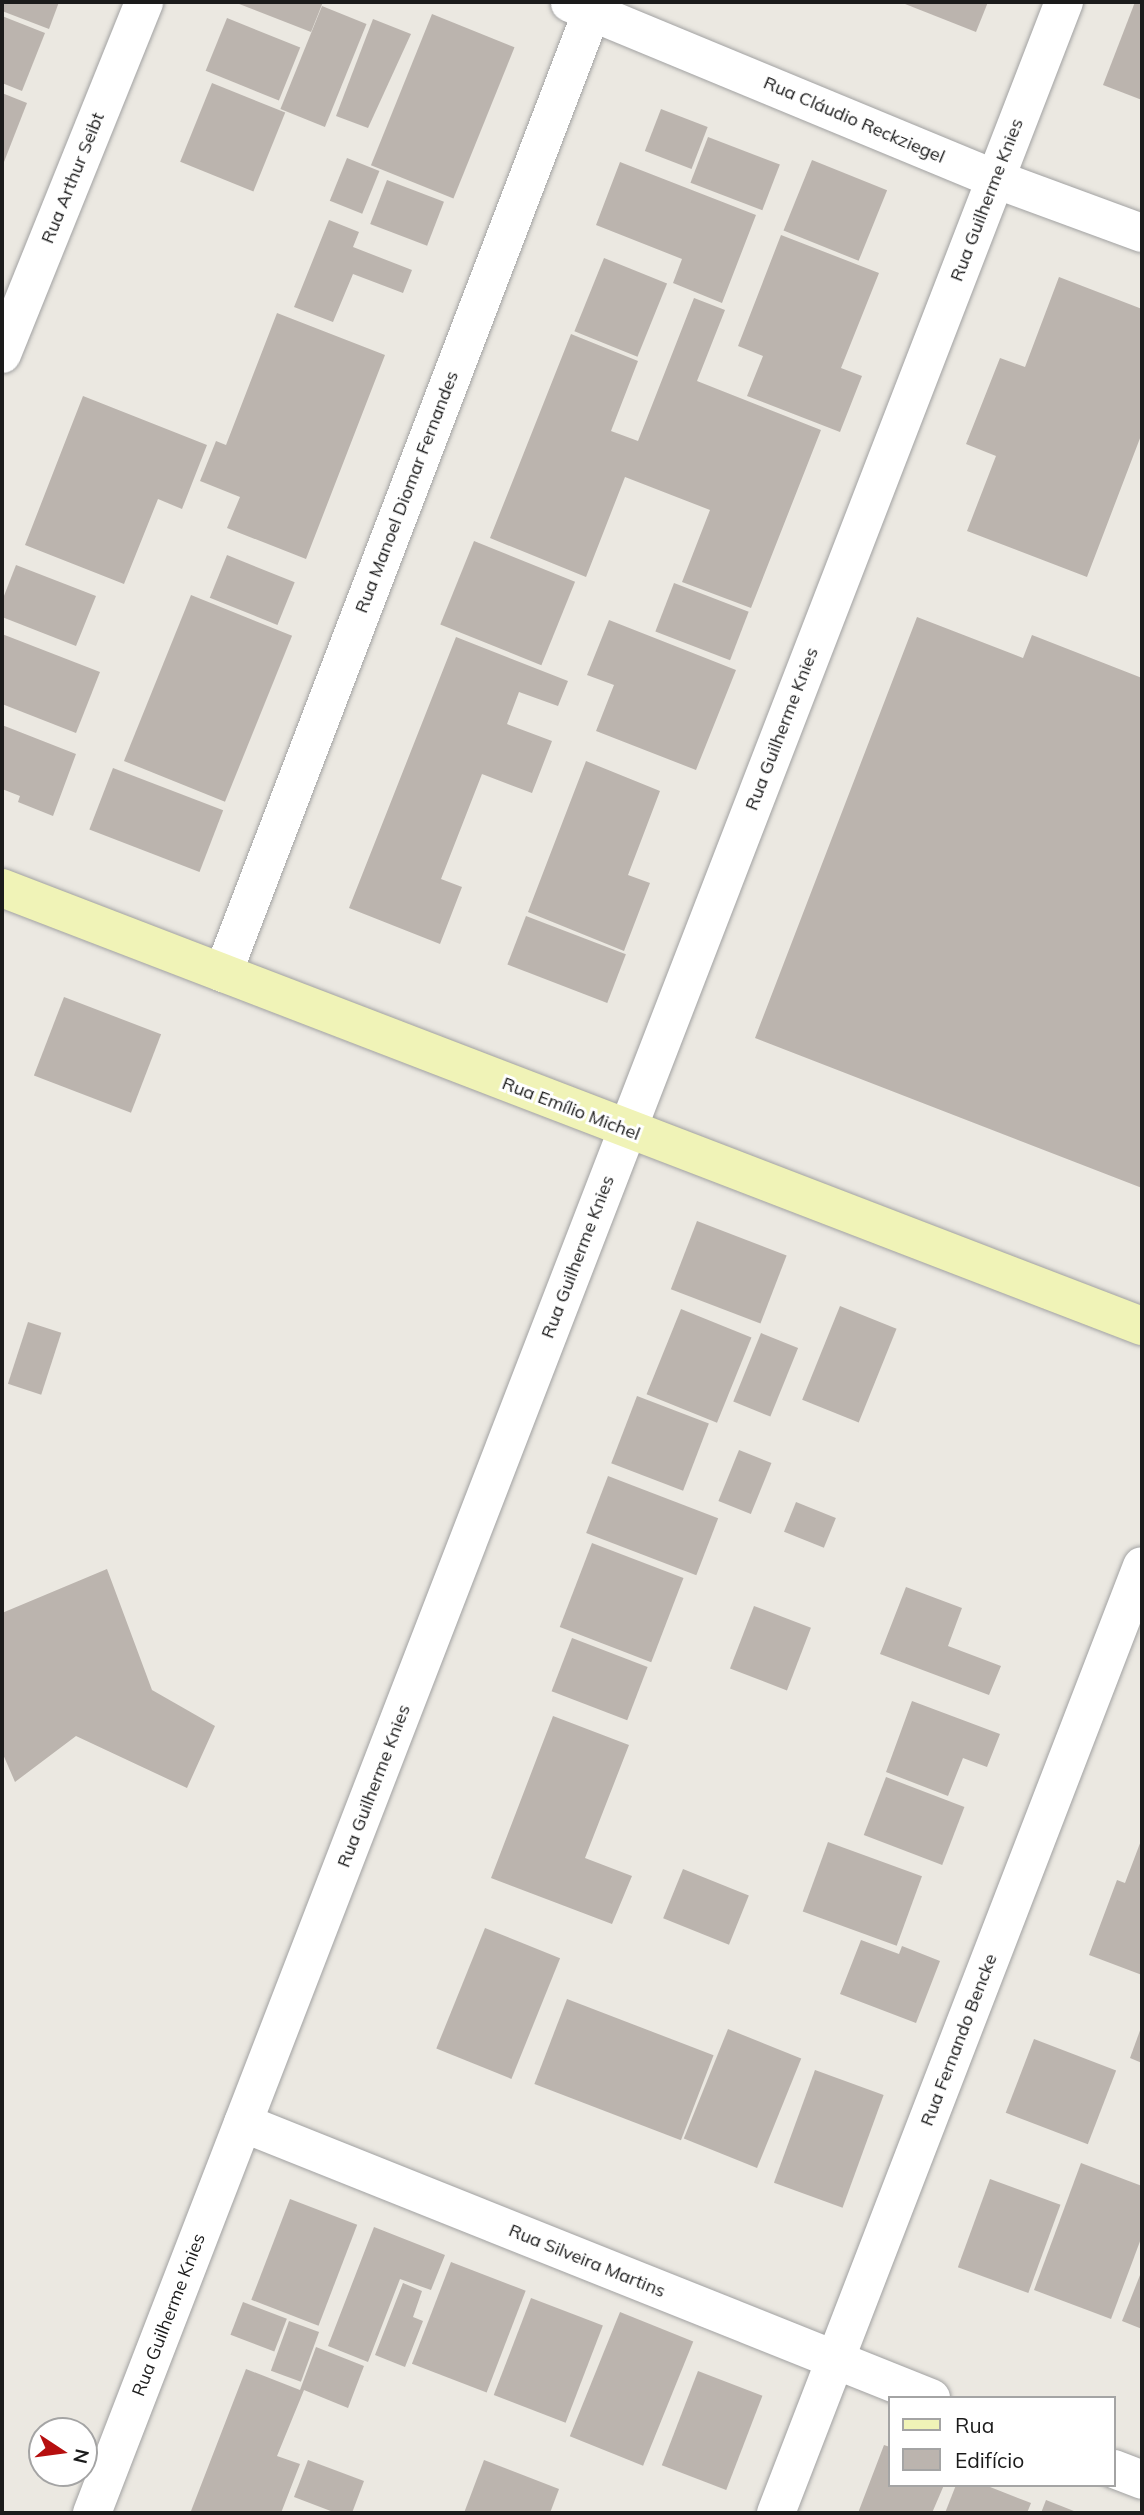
<!DOCTYPE html>
<meta charset="utf-8">
<style>
body{margin:0}
#map{position:relative;width:1144px;height:2515px;overflow:hidden;background:#ebe8e1;font-family:Mulish,sans-serif}
div>[style]{position:absolute}
[style*='--x']{left:calc(var(--x)*1px);top:calc(var(--y)*1px);width:calc(var(--w)*1px);rotate:calc(var(--a)*1deg)}
.building>*{inset:0;background:#bbb4ae;transform-origin:0 0}
.roads{filter:drop-shadow(0 0 2px #a2a2a2) drop-shadow(0 0 2px #a2a2a2)}
.street>*{height:38px;margin:-19px;padding:0 19px;transform-origin:19px;border-radius:19px;background:#fff}
.secondary>*{height:38px;margin:-19px;padding:0 19px;transform-origin:19px;border-radius:19px;background:#f0f3b7}
span{translate:-50% -50%;white-space:nowrap;text-align:center;line-height:1.15;-webkit-text-stroke:6px #fff;paint-order:stroke}
.street-label{font-size:18px;color:#1b1b1b}
.frame{position:absolute;inset:0;border:4px solid #1b1b1b;pointer-events:none}
.legend{position:absolute;left:888px;top:2396px;width:228px;height:91px;box-sizing:border-box;background:#fff;border:2px solid #a4a4a4;margin:0;padding:9px 12px;list-style:none;font-size:21px;color:#1b1b1b}
.legend li{display:flex;align-items:center;gap:14px;height:35px}
.legend b{width:35px;border:2px solid #a4a4a4}
.north{position:absolute;left:28px;top:2417px;width:70px;height:70px;box-sizing:border-box;background:#fff;border:2px solid #a4a4a4;border-radius:50%;rotate:103deg;font-size:19px;font-weight:700;line-height:28px;text-align:center;color:#1b1b1b}
.north::after{content:'';display:block;margin:auto;width:24px;height:32px;background:#b60f0f;clip-path:polygon(50% 0,100% 100%,50% 72%,0 100%)}
</style>
<div id="map">
<div class="building">
<div style="clip-path:polygon(2px 2px,59px 2px,49px 29px,2px 11px)"></div>
<div style="clip-path:polygon(234px 2px,323px 2px,311px 32px)"></div>
<div style="clip-path:polygon(900px 2px,988px 2px,976px 32px)"></div>
<div style="clip-path:polygon(1135px 2px,1142px 2px,1142px 100px,1103px 85px)"></div>
<div style="left:322px;top:6px;width:48px;height:111px;rotate:22deg"></div>
<div style="left:432px;top:14px;width:89px;height:163px;rotate:22deg"></div>
<div style="clip-path:polygon(2px 16px,45px 33px,22px 91px,2px 83px)"></div>
<div style="left:227px;top:18px;width:79px;height:57px;rotate:22deg"></div>
<div style="clip-path:polygon(373px 19px,411px 34px,368px 128px,336px 116px)"></div>
<div style="left:212px;top:83px;width:79px;height:85px;rotate:22deg"></div>
<div style="clip-path:polygon(2px 93px,27px 103px,2px 167px)"></div>
<div style="left:661px;top:109px;width:50px;height:45px;rotate:21deg"></div>
<div style="left:708px;top:137px;width:77px;height:49px;rotate:21deg"></div>
<div style="left:347px;top:158px;width:35px;height:46px;rotate:22deg"></div>
<div style="left:812px;top:160px;width:81px;height:76px;rotate:22deg"></div>
<div style="clip-path:polygon(620px 162px,756px 215px,722px 303px,673px 283px,682px 259px,596px 225px)"></div>
<div style="left:387px;top:180px;width:61px;height:47px;rotate:21deg"></div>
<div style="clip-path:polygon(329px 220px,359px 232px,353px 247px,412px 270px,403px 293px,353px 274px,333px 322px,294px 307px)"></div>
<div style="clip-path:polygon(781px 235px,879px 273px,841px 368px,862px 376px,840px 432px,747px 396px,763px 356px,738px 346px)"></div>
<div style="left:604px;top:258px;width:68px;height:79px;rotate:22deg"></div>
<div style="clip-path:polygon(1059px 277px,1142px 309px,1142px 433px,1087px 577px,967px 531px,996px 456px,966px 444px,1000px 358px,1025px 367px)"></div>
<div style="clip-path:polygon(694px 298px,725px 310px,697px 381px,821px 430px,751px 608px,682px 582px,710px 510px,625px 477px,586px 577px,490px 538px,571px 334px,638px 361px,611px 431px,638px 441px)"></div>
<div style="clip-path:polygon(277px 313px,385px 355px,306px 559px,227px 528px,240px 497px,200px 481px,216px 441px,226px 445px)"></div>
<div style="clip-path:polygon(83px 396px,207px 445px,182px 509px,158px 499px,124px 584px,25px 545px)"></div>
<div style="left:474px;top:541px;width:109px;height:90px;rotate:22deg"></div>
<div style="left:227px;top:555px;width:73px;height:46px;rotate:22deg"></div>
<div style="clip-path:polygon(16px 565px,96px 596px,76px 646px,2px 617px,2px 601px)"></div>
<div style="left:674px;top:583px;width:80px;height:52px;rotate:21deg"></div>
<div style="left:191px;top:595px;width:109px;height:179px;rotate:22deg"></div>
<div style="clip-path:polygon(917px 617px,1023px 658px,1032px 635px,1142px 678px,1142px 1188px,755px 1038px)"></div>
<div style="clip-path:polygon(609px 620px,736px 670px,696px 770px,596px 731px,614px 685px,587px 675px)"></div>
<div style="clip-path:polygon(2px 634px,100px 672px,76px 733px,2px 704px)"></div>
<div style="clip-path:polygon(456px 637px,568px 681px,558px 706px,519px 692px,507px 724px,552px 741px,532px 793px,482px 774px,441px 879px,462px 887px,440px 944px,349px 908px)"></div>
<div style="clip-path:polygon(2px 725px,76px 754px,53px 816px,18px 802px,20px 796px,2px 789px)"></div>
<div style="clip-path:polygon(586px 761px,660px 791px,628px 875px,650px 883px,624px 951px,528px 912px)"></div>
<div style="left:113px;top:768px;width:118px;height:66px;rotate:21deg"></div>
<div style="left:526px;top:916px;width:107px;height:52px;rotate:21deg"></div>
<div style="left:64px;top:997px;width:104px;height:84px;rotate:21deg"></div>
<div style="left:697px;top:1221px;width:96px;height:73px;rotate:21deg"></div>
<div style="left:840px;top:1306px;width:61px;height:101px;rotate:22deg"></div>
<div style="left:681px;top:1309px;width:76px;height:92px;rotate:22deg"></div>
<div style="left:28px;top:1322px;width:35px;height:65px;rotate:18deg"></div>
<div style="left:761px;top:1333px;width:40px;height:74px;rotate:22deg"></div>
<div style="left:637px;top:1396px;width:77px;height:72px;rotate:21deg"></div>
<div style="left:739px;top:1450px;width:35px;height:55px;rotate:22deg"></div>
<div style="left:608px;top:1476px;width:118px;height:61px;rotate:21deg"></div>
<div style="left:796px;top:1502px;width:43px;height:32px;rotate:22deg"></div>
<div style="left:592px;top:1543px;width:98px;height:90px;rotate:21deg"></div>
<div style="clip-path:polygon(107px 1569px,152px 1690px,215px 1726px,187px 1788px,76px 1736px,15px 1782px,2px 1752px,2px 1613px)"></div>
<div style="clip-path:polygon(906px 1587px,962px 1608px,948px 1646px,1001px 1666px,989px 1695px,880px 1654px)"></div>
<div style="left:754px;top:1606px;width:61px;height:67px;rotate:21deg"></div>
<div style="left:572px;top:1638px;width:81px;height:57px;rotate:21deg"></div>
<div style="clip-path:polygon(912px 1701px,1000px 1734px,987px 1767px,963px 1758px,948px 1796px,886px 1772px)"></div>
<div style="clip-path:polygon(553px 1716px,629px 1745px,585px 1858px,632px 1876px,612px 1924px,491px 1878px)"></div>
<div style="left:886px;top:1777px;width:84px;height:62px;rotate:21deg"></div>
<div style="clip-path:polygon(1142px 1838px,1142px 1975px,1089px 1955px,1117px 1880px,1125px 1883px)"></div>
<div style="left:828px;top:1842px;width:100px;height:74px;rotate:20deg"></div>
<div style="left:683px;top:1869px;width:71px;height:53px;rotate:22deg"></div>
<div style="left:485px;top:1928px;width:81px;height:130px;rotate:22deg"></div>
<div style="clip-path:polygon(861px 1940px,899px 1954px,902px 1946px,940px 1961px,916px 2023px,840px 1994px)"></div>
<div style="left:567px;top:1999px;width:157px;height:91px;rotate:21deg"></div>
<div style="clip-path:polygon(1142px 2025px,1142px 2063px,1130px 2058px)"></div>
<div style="left:728px;top:2029px;width:79px;height:118px;rotate:22deg"></div>
<div style="left:1034px;top:2039px;width:88px;height:79px;rotate:21deg"></div>
<div style="left:815px;top:2070px;width:73px;height:120px;rotate:20deg"></div>
<div style="clip-path:polygon(1081px 2163px,1142px 2186px,1142px 2236px,1111px 2319px,1034px 2290px)"></div>
<div style="left:990px;top:2179px;width:75px;height:94px;rotate:20deg"></div>
<div style="left:290px;top:2199px;width:72px;height:108px;rotate:21deg"></div>
<div style="clip-path:polygon(374px 2227px,445px 2255px,431px 2290px,400px 2279px,368px 2362px,328px 2346px)"></div>
<div style="left:451px;top:2262px;width:80px;height:109px;rotate:21deg"></div>
<div style="clip-path:polygon(1142px 2270px,1142px 2329px,1122px 2321px)"></div>
<div style="clip-path:polygon(403px 2283px,422px 2291px,413px 2317px,423px 2321px,405px 2367px,375px 2355px)"></div>
<div style="left:531px;top:2298px;width:77px;height:104px;rotate:21deg"></div>
<div style="left:243px;top:2302px;width:47px;height:35px;rotate:21deg"></div>
<div style="left:620px;top:2312px;width:79px;height:134px;rotate:22deg"></div>
<div style="left:289px;top:2321px;width:32px;height:53px;rotate:20deg"></div>
<div style="clip-path:polygon(316px 2347px,364px 2366px,348px 2408px,304px 2390px,277px 2456px,300px 2464px,281px 2513px,191px 2511px,246px 2369px,300px 2390px)"></div>
<div style="left:698px;top:2371px;width:69px;height:101px;rotate:21deg"></div>
<div style="clip-path:polygon(884px 2445px,890px 2447px,890px 2485px,944px 2485px,932px 2513px,858px 2513px)"></div>
<div style="clip-path:polygon(308px 2460px,364px 2481px,352px 2513px,336px 2513px,294px 2497px)"></div>
<div style="clip-path:polygon(484px 2460px,559px 2489px,550px 2513px,464px 2513px)"></div>
<div style="clip-path:polygon(956px 2485px,985px 2485px,1031px 2503px,1027px 2513px,945px 2513px)"></div>
<div style="clip-path:polygon(1046px 2500px,1079px 2513px,1041px 2513px)"></div>
</div>
<div class="roads">
<div class="street">
<div style="--x:570;--y:3;--w:460;--a:22.5"></div>
<div style="--x:995;--y:179;--w:157;--a:20.2"></div>
<div style="--x:2;--y:354;--w:380;--a:-68"></div>
<div style="--x:223;--y:973;--w:1030;--a:-69.01"></div>
<div style="--x:243;--y:2123;--w:741;--a:21.79"></div>
<div style="--x:1114;--y:2469;--w:30;--a:21"></div>
<div style="--x:92;--y:2513;--w:2693;--a:-68.84"></div>
<div style="--x:776;--y:2513;--w:1015;--a:-68.87"></div>
</div>
<div class="secondary">
<div style="--x:2;--y:888;--w:1221;--a:21.02"></div>
</div>
</div>
<div class="street-label">
<span style="left:854px;top:120px;rotate:23deg">Rua Cláudio Reckziegel</span>
<span style="left:73px;top:178px;rotate:-68deg">Rua Arthur Seibt</span>
<span style="left:987px;top:200px;rotate:-69deg">Rua Guilherme Knies</span>
<span style="left:407px;top:492px;rotate:-69deg">Rua Manoel Diomar Fernandes</span>
<span style="left:782px;top:729px;rotate:-69deg">Rua Guilherme Knies</span>
<span style="left:571px;top:1109px;rotate:21deg">Rua Emílio Michel</span>
<span style="left:578px;top:1257px;rotate:-69deg">Rua Guilherme Knies</span>
<span style="left:374px;top:1786px;rotate:-69deg">Rua Guilherme Knies</span>
<span style="left:959px;top:2040px;rotate:-69deg">Rua Fernando Bencke</span>
<span style="left:587px;top:2261px;rotate:22deg">Rua Silveira Martins</span>
<span style="left:169px;top:2315px;rotate:-69deg">Rua Guilherme Knies</span>
</div>
<div class="frame"></div>
<ul class="legend">
<li><b style="height:9px;background:#f0f3b7"></b>Rua</li>
<li><b style="height:19px;background:#bbb4ae"></b>Edifício</li>
</ul>
<div class="north">N</div>
</div>
